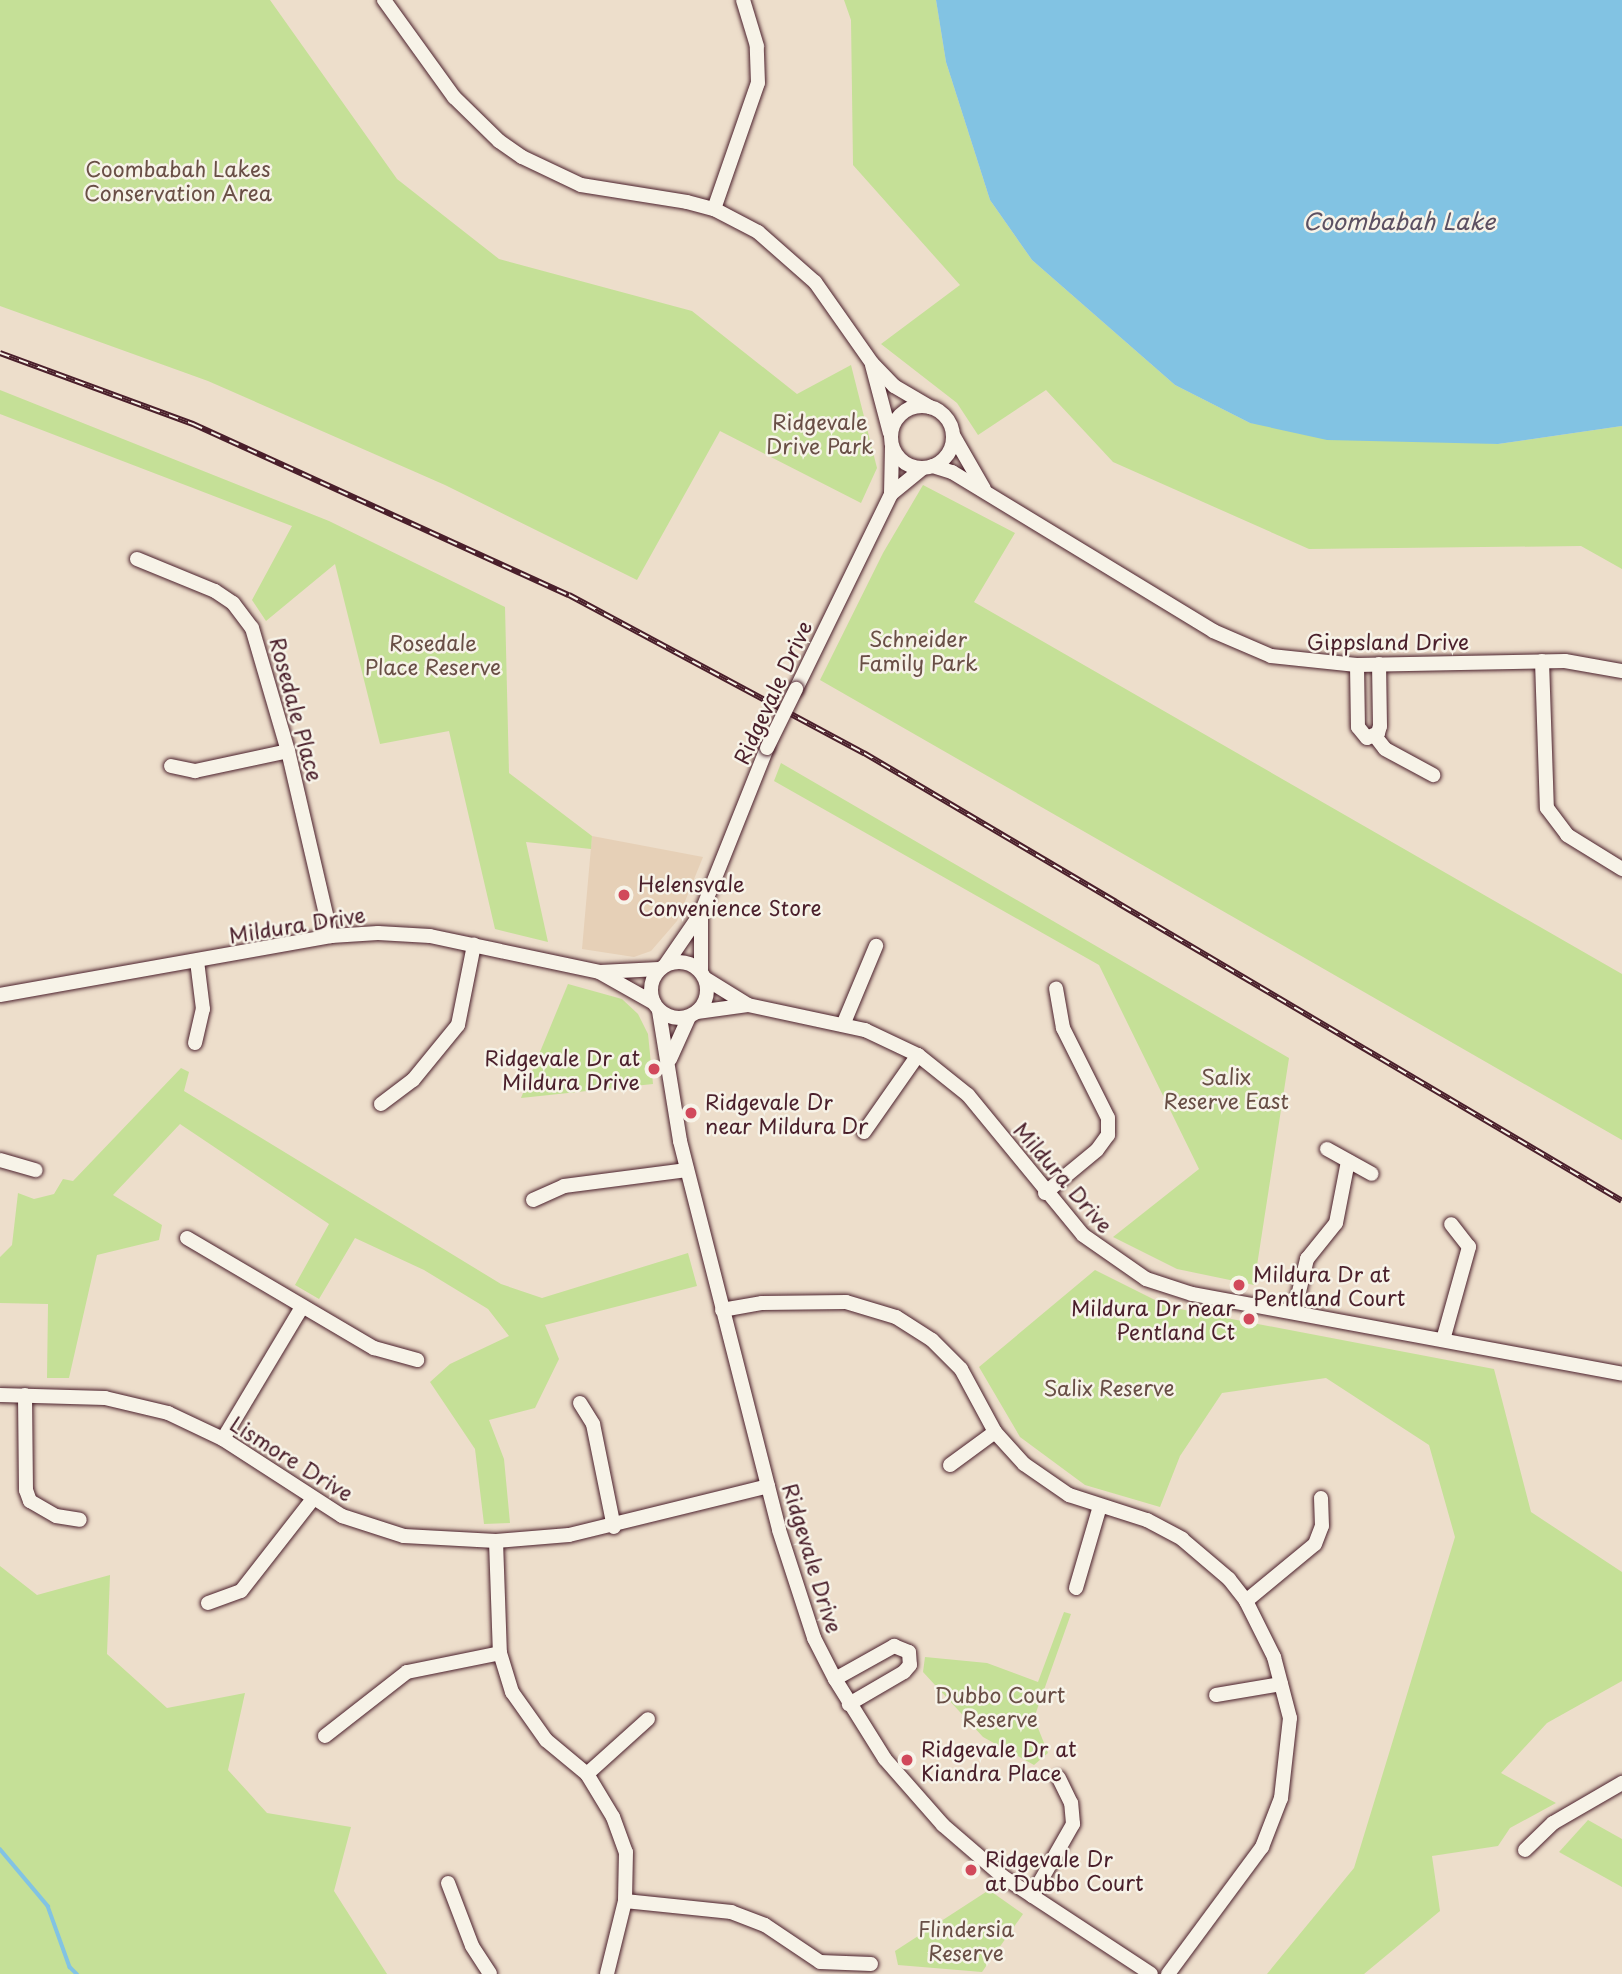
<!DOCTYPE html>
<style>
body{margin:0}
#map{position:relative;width:1622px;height:1974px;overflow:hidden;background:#eddecb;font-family:"Playpen Sans",sans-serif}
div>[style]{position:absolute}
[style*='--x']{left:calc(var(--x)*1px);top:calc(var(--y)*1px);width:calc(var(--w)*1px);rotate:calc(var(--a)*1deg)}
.built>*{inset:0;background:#e6d0b7}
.green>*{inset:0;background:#c5e097}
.water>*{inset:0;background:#82c3e3}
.stream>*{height:3.5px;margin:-1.75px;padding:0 1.75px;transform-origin:1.75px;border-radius:1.75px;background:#82c3e3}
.roads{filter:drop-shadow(0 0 2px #4a1f2b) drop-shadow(0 0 2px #4a1f2b)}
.minor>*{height:14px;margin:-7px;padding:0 7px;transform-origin:7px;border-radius:7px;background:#f7f3e8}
.minor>.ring{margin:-7px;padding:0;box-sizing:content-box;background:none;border:14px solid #f7f3e8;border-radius:50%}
.rail>*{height:6px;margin-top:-3px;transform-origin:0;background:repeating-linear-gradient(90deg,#f7f3e8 0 10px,#4a1f2b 0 20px);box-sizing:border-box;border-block:2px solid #4a1f2b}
.bridges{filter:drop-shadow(0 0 2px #4a1f2b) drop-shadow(0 0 2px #4a1f2b)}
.minor-bridge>*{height:14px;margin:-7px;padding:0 7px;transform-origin:7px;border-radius:7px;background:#f7f3e8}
.dots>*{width:19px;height:19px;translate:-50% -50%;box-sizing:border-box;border:4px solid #f7f3e8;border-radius:50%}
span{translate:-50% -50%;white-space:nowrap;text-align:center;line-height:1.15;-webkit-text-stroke:5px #f7f3e8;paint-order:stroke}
.park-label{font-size:21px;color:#694f46}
.street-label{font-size:21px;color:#4a1f2b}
.poi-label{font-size:21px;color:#4a1f2b}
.left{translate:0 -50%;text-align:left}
.right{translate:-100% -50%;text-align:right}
.water-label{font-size:23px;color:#5b5062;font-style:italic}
</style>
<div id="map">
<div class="built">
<div style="clip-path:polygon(592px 836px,703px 857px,677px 921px,651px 951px,634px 957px,582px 949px)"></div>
</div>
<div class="green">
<div style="clip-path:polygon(0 0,270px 0,397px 179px,499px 259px,692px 311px,797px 394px,851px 365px,877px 468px,861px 503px,720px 431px,637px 580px,445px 485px,208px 381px,0 306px)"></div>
<div style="clip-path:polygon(844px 0,936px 0,946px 62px,990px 200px,1032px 260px,1175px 385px,1250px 423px,1498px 444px,1622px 426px,1622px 569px,1581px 546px,1309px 549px,1113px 462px,1046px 390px,978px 435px,957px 403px,881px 344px,960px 285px,853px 165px,851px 20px)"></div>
<div style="clip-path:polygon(0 390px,329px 521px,505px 607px,509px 773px,592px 836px,591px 849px,526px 842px,548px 942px,495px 929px,449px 731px,380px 744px,335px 564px,266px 621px,252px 600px,292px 526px,0 414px)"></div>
<div style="clip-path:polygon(923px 485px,1015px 533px,974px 602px,1622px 974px,1622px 1140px,820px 680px,883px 553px)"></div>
<div style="clip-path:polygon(781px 763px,1289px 1058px,1254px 1285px,1177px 1269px,1113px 1237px,1199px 1169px,1099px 965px,774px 781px)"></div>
<div style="clip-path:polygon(568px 984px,622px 999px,638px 1014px,648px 1034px,653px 1084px,521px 1098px)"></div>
<div style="clip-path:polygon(181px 1068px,189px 1072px,184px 1091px,501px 1284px,542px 1298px,688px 1253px,697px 1286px,545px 1325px,559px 1359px,535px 1408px,489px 1420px,504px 1459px,510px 1523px,484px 1524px,475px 1449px,430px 1382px,450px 1364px,509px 1336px,488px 1309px,424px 1270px,355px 1238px,319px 1299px,295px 1285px,329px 1224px,180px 1124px,113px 1195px,162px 1225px,159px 1240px,97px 1255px,69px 1378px,47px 1378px,48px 1304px,0 1303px,0 1257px,12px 1245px,18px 1193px,34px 1199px,54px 1194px,63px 1179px,73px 1181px)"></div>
<div style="clip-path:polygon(1095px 1270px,1169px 1307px,1494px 1369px,1531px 1512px,1622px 1572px,1622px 1681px,1547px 1723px,1501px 1773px,1556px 1803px,1510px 1828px,1498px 1846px,1432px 1856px,1440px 1911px,1364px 1974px,1267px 1974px,1354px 1868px,1455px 1537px,1429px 1445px,1326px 1378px,1222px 1393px,1180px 1456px,1160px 1507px,1085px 1485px,1020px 1437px,979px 1367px)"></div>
<div style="clip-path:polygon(0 1566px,37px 1595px,110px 1575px,107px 1654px,167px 1708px,245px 1693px,228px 1770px,267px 1813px,351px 1827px,334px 1891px,387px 1974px,0 1974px)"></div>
<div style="clip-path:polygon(1064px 1612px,1071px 1614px,1034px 1718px,1048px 1753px,1034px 1765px,983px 1737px,923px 1672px,925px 1657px,987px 1663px,1038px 1682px)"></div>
<div style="clip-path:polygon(1588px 1820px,1622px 1839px,1622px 1887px,1559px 1852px)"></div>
<div style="clip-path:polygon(989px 1890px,1023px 1914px,982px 1972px,898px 1965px,895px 1951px)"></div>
</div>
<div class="water">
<div style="clip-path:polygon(936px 0,1622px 0,1622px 426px,1498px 444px,1327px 440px,1250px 423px,1175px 385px,1032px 260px,990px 200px,946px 62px)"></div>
</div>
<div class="stream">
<div style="--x:0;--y:1849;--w:75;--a:49.9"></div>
<div style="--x:48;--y:1906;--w:65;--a:70.2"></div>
<div style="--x:70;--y:1967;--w:10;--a:45"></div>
</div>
<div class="roads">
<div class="minor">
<div style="--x:384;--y:0;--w:120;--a:54.2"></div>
<div style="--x:454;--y:97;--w:63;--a:44.4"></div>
<div style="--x:499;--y:141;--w:28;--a:35"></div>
<div style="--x:522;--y:157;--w:65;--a:25.4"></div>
<div style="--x:581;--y:185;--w:107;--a:9.1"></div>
<div style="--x:687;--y:202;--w:28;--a:15"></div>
<div style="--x:714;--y:209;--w:50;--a:27.6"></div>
<div style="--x:758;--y:232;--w:76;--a:41.3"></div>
<div style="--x:815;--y:282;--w:99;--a:54.9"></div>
<div style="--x:872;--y:363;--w:32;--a:46"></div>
<div style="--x:894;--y:386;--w:42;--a:30.3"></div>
<div style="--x:714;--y:209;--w:133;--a:-70.8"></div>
<div style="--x:758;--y:83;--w:37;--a:-92"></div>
<div style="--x:757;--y:46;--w:48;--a:-106.9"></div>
<div style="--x:872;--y:365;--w:70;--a:75.2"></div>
<div class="ring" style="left:891px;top:406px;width:48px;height:48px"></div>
<div style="--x:953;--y:435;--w:62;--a:60.1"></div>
<div style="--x:933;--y:466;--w:20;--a:18"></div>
<div style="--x:952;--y:472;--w:306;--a:31.3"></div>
<div style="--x:1213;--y:631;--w:63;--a:23.3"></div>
<div style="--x:1271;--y:656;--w:86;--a:6"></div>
<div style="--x:1357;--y:665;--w:208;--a:-1.1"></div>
<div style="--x:1565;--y:661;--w:58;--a:10"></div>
<div style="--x:891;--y:494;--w:47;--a:-88.8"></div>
<div style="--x:137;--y:559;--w:84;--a:22.3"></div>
<div style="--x:215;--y:591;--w:22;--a:34"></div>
<div style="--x:233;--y:603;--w:31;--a:53"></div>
<div style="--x:252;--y:628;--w:128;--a:73.7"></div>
<div style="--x:288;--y:751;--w:190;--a:76.9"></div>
<div style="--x:1542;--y:661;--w:147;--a:88.1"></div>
<div style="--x:1547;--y:808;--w:34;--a:53"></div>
<div style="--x:1567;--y:835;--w:65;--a:31.7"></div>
<div style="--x:1357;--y:665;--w:62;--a:89.1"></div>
<div style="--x:1358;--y:727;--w:14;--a:51"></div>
<div style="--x:1367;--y:738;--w:12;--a:-24"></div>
<div style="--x:1378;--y:733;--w:7;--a:-74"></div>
<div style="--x:1380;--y:726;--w:62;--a:-90.9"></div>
<div style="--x:796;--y:689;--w:217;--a:-64"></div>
<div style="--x:891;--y:494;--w:41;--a:-39.1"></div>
<div style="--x:1375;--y:736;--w:16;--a:52"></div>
<div style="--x:1385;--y:749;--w:55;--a:28.4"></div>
<div style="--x:171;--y:766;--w:25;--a:12"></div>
<div style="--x:195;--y:771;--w:95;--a:-12.1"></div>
<div class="ring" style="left:651px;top:962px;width:42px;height:42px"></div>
<div style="--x:666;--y:964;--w:62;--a:-55.5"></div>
<div style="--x:701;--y:913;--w:178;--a:-68.2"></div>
<div style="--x:701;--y:971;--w:56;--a:-90"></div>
<div style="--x:600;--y:972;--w:59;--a:-2.9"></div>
<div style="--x:706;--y:979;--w:49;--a:31.8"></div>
<div style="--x:748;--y:1005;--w:120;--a:12.1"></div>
<div style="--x:865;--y:1030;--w:59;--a:25.3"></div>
<div style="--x:918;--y:1055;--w:64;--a:38.7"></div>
<div style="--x:968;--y:1095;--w:181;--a:50.6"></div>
<div style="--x:1083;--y:1235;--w:77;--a:34.9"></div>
<div style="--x:1146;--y:1279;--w:48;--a:18.1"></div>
<div style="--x:1192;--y:1294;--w:437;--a:10.5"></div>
<div style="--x:0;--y:995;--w:336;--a:-10.1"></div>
<div style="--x:331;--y:936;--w:47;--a:-3.7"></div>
<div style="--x:378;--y:933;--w:52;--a:3.3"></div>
<div style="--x:430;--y:936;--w:173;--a:12"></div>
<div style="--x:599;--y:972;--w:63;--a:29.4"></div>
<div style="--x:659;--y:1011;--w:132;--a:80.8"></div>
<div style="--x:680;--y:1141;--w:401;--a:75.7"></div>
<div style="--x:779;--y:1530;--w:114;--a:72"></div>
<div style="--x:814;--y:1638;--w:46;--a:62.9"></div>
<div style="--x:835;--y:1679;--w:94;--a:58"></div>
<div style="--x:885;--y:1759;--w:88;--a:48.7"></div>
<div style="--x:943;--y:1825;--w:78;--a:40.8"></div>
<div style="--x:1002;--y:1876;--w:178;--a:33.3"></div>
<div style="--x:697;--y:1012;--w:51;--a:-7.8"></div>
<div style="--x:843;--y:1025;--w:86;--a:-67.3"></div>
<div style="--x:195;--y:1043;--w:35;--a:-77"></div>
<div style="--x:203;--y:1009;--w:48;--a:-97.1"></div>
<div style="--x:670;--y:1059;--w:46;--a:-65.7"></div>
<div style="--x:381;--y:1104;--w:40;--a:-37"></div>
<div style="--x:413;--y:1080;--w:71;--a:-50.7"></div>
<div style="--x:458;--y:1025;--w:82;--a:-78.7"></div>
<div style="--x:864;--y:1132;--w:94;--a:-55"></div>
<div style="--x:1327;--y:1149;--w:51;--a:29.1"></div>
<div style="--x:0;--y:1160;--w:37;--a:16"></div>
<div style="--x:1045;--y:1193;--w:67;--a:-39.6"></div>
<div style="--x:1097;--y:1150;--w:19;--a:-54"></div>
<div style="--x:1108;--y:1135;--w:17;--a:-90"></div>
<div style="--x:1108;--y:1118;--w:101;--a:-116.6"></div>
<div style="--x:1063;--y:1028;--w:40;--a:-100"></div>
<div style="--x:533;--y:1200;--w:34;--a:-24"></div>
<div style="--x:564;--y:1186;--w:124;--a:-7.4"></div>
<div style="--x:187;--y:1238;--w:217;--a:30.5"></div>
<div style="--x:374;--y:1348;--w:45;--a:15.6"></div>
<div style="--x:722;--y:1310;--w:41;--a:-9.9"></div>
<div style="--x:762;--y:1303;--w:84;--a:-0.7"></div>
<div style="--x:846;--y:1302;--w:52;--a:16.7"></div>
<div style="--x:896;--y:1317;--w:43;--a:32.6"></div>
<div style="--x:932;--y:1340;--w:41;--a:45"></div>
<div style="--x:961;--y:1369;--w:72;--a:61.6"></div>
<div style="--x:995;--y:1432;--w:43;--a:47.8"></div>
<div style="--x:1024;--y:1464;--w:55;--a:34.6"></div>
<div style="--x:1069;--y:1495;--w:82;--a:17.8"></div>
<div style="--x:1147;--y:1520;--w:40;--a:28"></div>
<div style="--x:1182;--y:1539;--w:62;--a:40.4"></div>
<div style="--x:1229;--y:1579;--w:28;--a:52"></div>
<div style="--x:1246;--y:1601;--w:63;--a:63.4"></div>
<div style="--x:1274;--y:1657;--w:63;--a:75.3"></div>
<div style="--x:1290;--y:1718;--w:81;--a:96.4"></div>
<div style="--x:1281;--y:1798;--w:53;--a:111.2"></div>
<div style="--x:1262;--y:1847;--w:158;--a:126.5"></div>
<div style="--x:1294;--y:1312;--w:55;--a:-76.2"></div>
<div style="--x:1307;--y:1259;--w:46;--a:-51.1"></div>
<div style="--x:1336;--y:1223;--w:63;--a:-79"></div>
<div style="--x:1443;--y:1340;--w:97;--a:-74.4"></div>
<div style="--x:1469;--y:1247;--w:29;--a:-128"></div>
<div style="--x:0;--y:1395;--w:105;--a:1.6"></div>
<div style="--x:105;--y:1398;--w:65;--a:13.4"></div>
<div style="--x:168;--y:1413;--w:61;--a:25.3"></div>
<div style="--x:223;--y:1439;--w:142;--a:32.9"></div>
<div style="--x:342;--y:1516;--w:65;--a:17.9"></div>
<div style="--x:404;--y:1536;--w:92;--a:3.1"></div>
<div style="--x:496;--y:1541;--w:73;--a:-4.7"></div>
<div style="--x:569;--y:1535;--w:205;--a:-13.8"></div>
<div style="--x:25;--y:1395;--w:95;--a:89.4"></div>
<div style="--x:26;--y:1490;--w:12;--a:70"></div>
<div style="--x:30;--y:1501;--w:30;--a:30"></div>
<div style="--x:56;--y:1516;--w:24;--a:9"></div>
<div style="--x:580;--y:1403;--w:25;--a:58"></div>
<div style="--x:593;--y:1424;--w:105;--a:78.5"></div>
<div style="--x:223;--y:1439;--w:154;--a:-59.1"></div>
<div style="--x:950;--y:1465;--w:56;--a:-36.3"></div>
<div style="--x:496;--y:1541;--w:112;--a:88"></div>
<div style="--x:500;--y:1653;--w:41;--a:72.9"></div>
<div style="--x:512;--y:1692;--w:59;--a:54.7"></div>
<div style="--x:546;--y:1740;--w:53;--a:39.7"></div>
<div style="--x:587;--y:1774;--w:50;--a:58.8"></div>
<div style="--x:613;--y:1817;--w:37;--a:70"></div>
<div style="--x:626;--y:1852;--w:49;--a:91.2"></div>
<div style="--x:625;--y:1901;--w:75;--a:103.9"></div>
<div style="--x:1076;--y:1588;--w:85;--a:-73.7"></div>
<div style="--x:1246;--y:1601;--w:89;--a:-39.6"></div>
<div style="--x:1315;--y:1544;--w:19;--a:-69"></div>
<div style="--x:1322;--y:1526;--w:28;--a:-92"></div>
<div style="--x:208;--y:1603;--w:35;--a:-20"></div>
<div style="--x:241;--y:1591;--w:115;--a:-52"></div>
<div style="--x:835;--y:1679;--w:68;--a:-29.2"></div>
<div style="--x:894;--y:1646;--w:16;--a:22"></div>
<div style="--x:909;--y:1652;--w:13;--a:86"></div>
<div style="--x:910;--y:1665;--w:9;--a:131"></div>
<div style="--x:904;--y:1672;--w:64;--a:149.8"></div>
<div style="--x:1216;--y:1695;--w:66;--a:-9.6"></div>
<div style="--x:325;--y:1736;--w:104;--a:-38"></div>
<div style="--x:407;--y:1672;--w:95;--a:-11.5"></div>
<div style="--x:587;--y:1774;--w:82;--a:-42"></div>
<div style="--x:1525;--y:1850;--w:39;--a:-44"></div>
<div style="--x:1553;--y:1823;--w:80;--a:-30.1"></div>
<div style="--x:448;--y:1883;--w:67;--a:69.1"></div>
<div style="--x:472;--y:1946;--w:33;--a:57"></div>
<div style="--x:1032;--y:1896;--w:83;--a:-60.3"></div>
<div style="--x:1073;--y:1824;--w:21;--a:-95"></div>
<div style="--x:1071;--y:1803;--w:28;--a:-116"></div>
<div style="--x:625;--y:1901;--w:107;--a:5.9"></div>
<div style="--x:731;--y:1912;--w:36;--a:21"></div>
<div style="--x:765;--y:1925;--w:66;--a:33.9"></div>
<div style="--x:820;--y:1962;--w:51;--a:2.2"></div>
</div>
</div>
<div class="rail">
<div style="--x:0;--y:353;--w:206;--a:20.2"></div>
<div style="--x:193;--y:424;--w:413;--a:24.5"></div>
<div style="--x:569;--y:595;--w:335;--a:28.2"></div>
<div style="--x:864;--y:753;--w:880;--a:30.58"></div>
</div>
<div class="bridges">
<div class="minor-bridge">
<div style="--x:767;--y:748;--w:66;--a:-63.8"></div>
</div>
</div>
<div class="dots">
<div style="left:624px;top:895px;background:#d1495b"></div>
<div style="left:654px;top:1069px;background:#d1495b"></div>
<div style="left:691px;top:1113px;background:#d1495b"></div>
<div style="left:1239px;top:1285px;background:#d1495b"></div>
<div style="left:1249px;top:1319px;background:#d1495b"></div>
<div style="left:907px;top:1760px;background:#d1495b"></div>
<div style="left:971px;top:1870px;background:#d1495b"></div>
</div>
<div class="park-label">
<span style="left:178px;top:180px">Coombabah Lakes<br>Conservation Area</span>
<span style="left:820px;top:433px">Ridgevale<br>Drive Park</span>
<span style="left:918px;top:650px">Schneider<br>Family Park</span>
<span style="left:433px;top:654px">Rosedale<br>Place Reserve</span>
<span style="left:1226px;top:1088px">Salix<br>Reserve East</span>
<span style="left:1109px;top:1387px">Salix Reserve</span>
<span style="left:1000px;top:1706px">Dubbo Court<br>Reserve</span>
<span style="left:966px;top:1940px">Flindersia<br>Reserve</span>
</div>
<div class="street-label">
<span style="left:1388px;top:641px">Gippsland Drive</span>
<span style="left:772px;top:692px;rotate:-65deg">Ridgevale Drive</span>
<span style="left:297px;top:709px;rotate:75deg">Rosedale Place</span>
<span style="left:297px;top:924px;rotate:-9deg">Mildura Drive</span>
<span style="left:1064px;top:1177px;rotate:49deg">Mildura Drive</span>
<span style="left:292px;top:1458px;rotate:32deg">Lismore Drive</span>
<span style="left:813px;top:1558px;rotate:73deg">Ridgevale Drive</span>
</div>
<div class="poi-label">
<span class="left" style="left:638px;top:895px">Helensvale<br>Convenience Store</span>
<span class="right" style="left:640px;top:1069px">Ridgevale Dr at<br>Mildura Drive</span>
<span class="left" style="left:705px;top:1113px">Ridgevale Dr<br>near Mildura Dr</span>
<span class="left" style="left:1253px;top:1285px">Mildura Dr at<br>Pentland Court</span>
<span class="right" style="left:1235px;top:1319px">Mildura Dr near<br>Pentland Ct</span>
<span class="left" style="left:921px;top:1760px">Ridgevale Dr at<br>Kiandra Place</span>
<span class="left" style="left:985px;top:1870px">Ridgevale Dr<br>at Dubbo Court</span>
</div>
<div class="water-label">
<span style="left:1399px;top:221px">Coombabah Lake</span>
</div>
</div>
